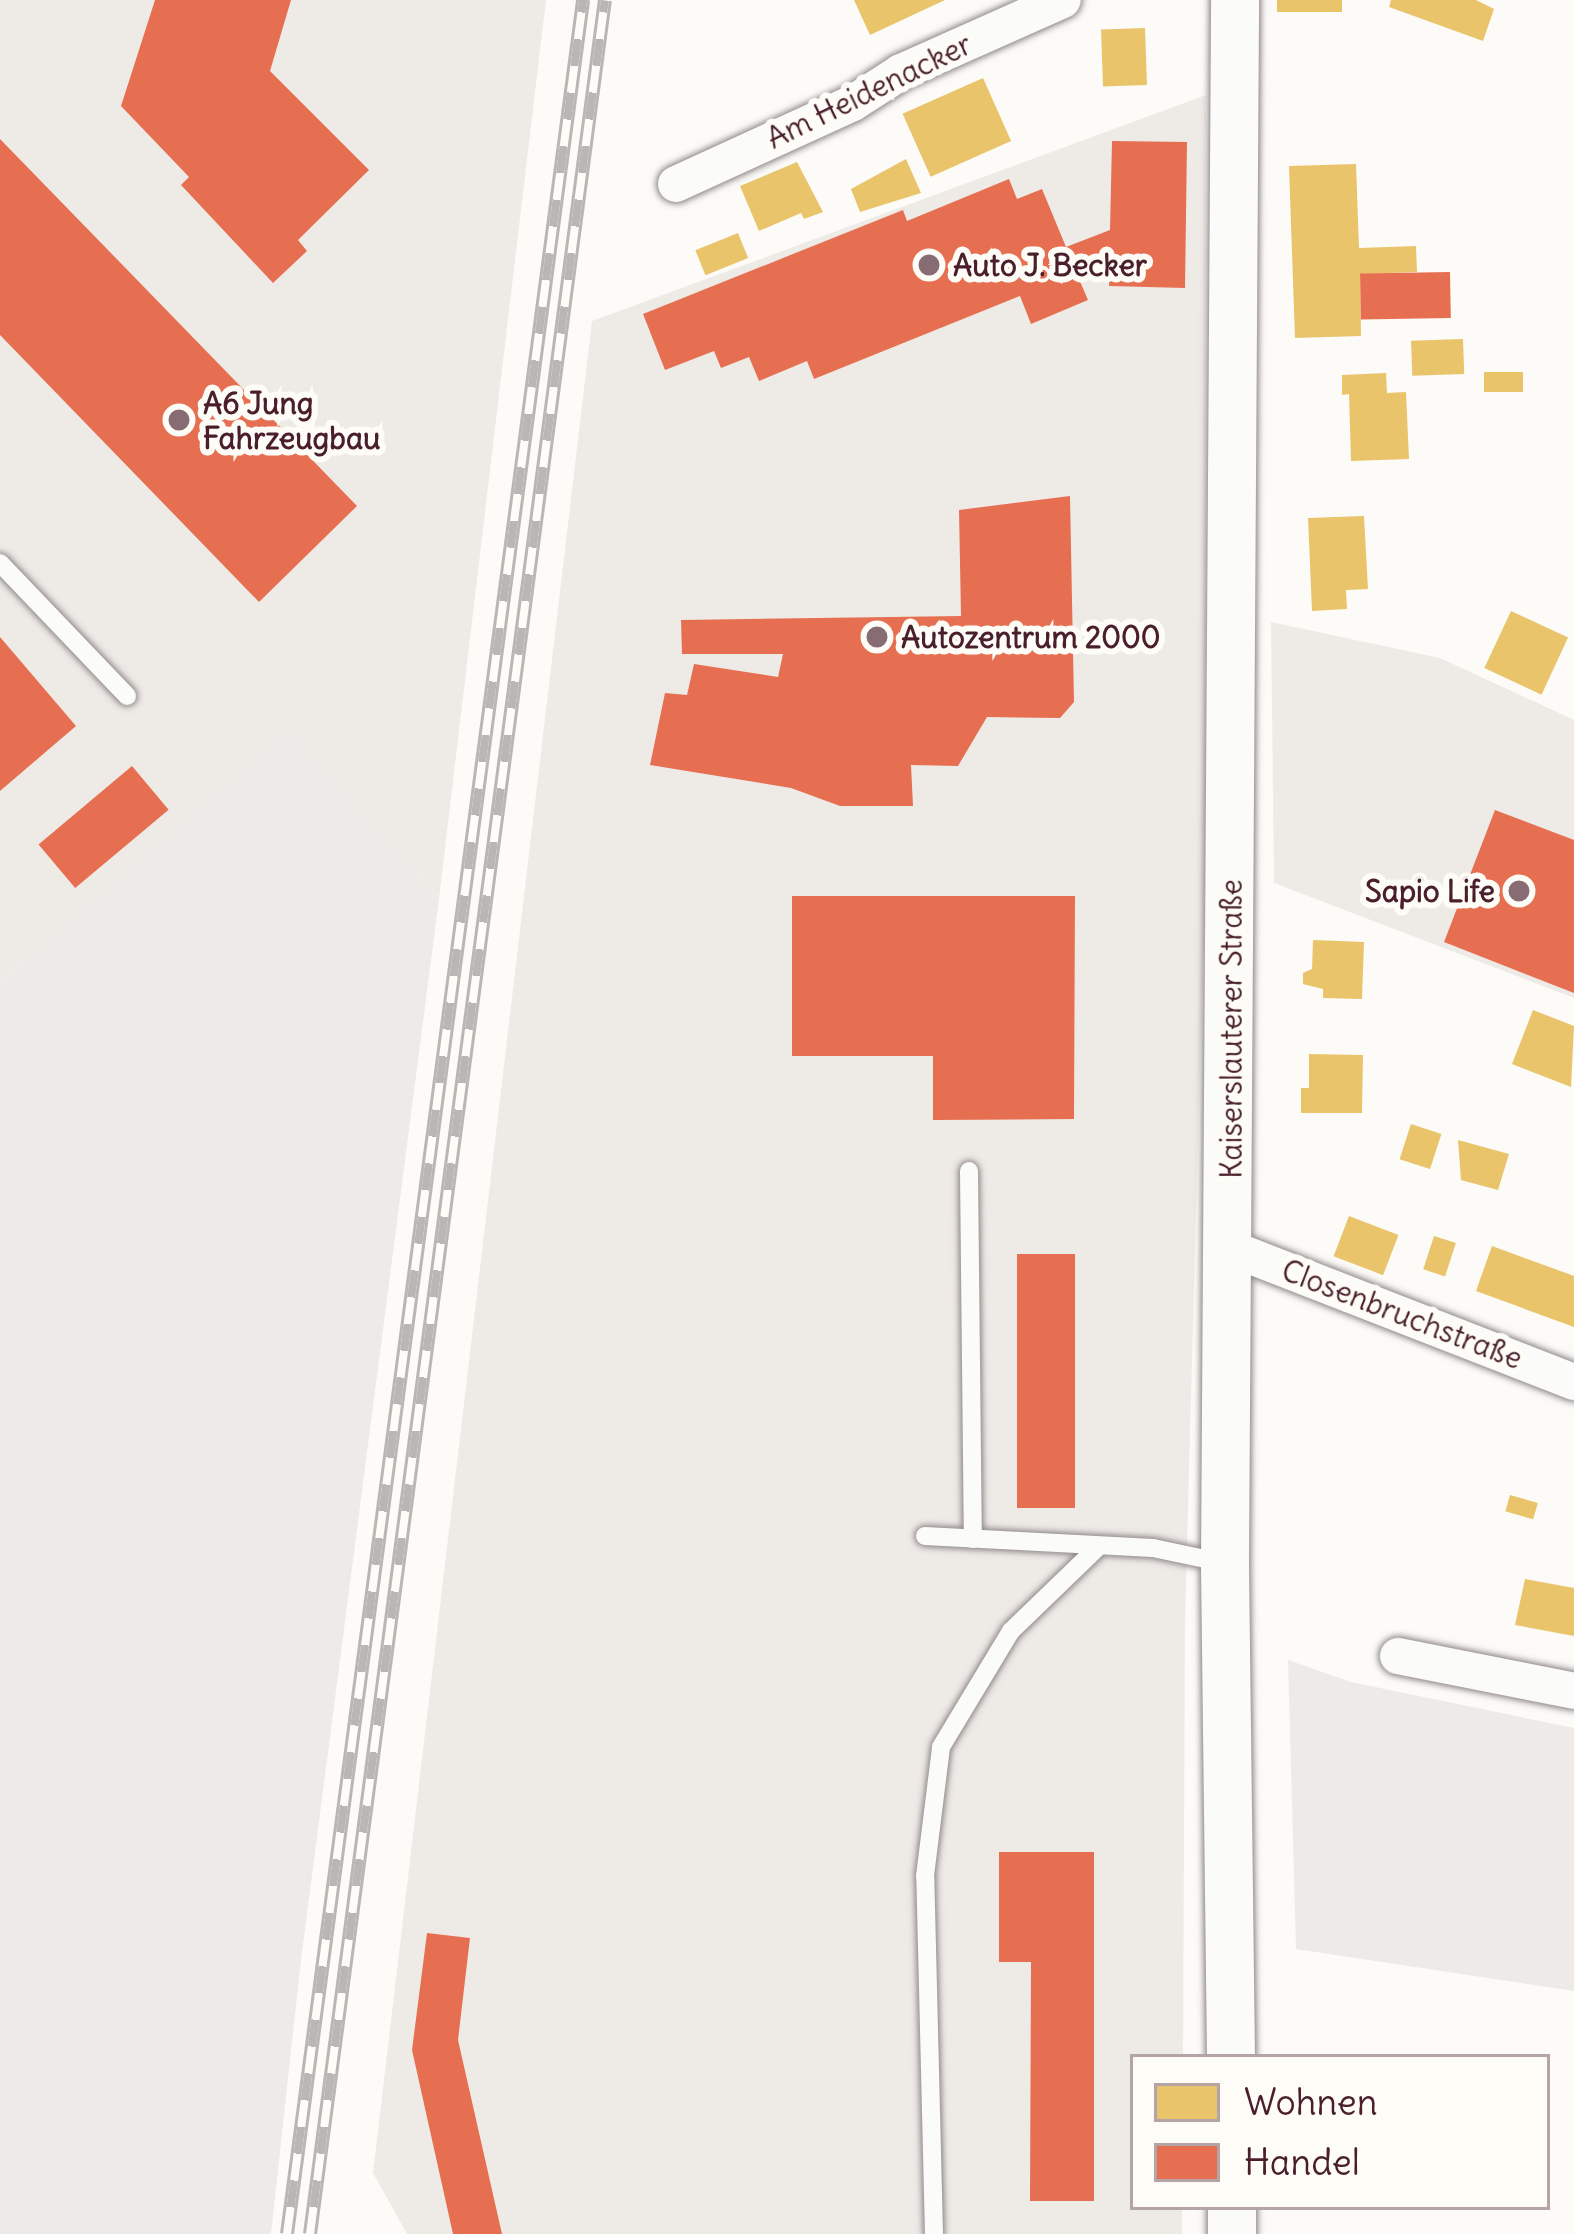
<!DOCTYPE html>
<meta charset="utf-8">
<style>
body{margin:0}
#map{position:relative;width:1574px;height:2234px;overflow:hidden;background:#fcfbf8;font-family:Delius,sans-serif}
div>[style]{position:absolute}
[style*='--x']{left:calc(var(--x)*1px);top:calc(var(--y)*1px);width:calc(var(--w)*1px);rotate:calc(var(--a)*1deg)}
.built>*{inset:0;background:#eeebe7}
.green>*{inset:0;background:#eeeae8}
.homes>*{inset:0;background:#e9c46a;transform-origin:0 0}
.shops>*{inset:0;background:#e76f51;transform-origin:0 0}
.roads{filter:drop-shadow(0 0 3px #928a8b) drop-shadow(0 0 3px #928a8b)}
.lane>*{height:18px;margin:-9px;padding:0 9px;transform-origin:9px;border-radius:9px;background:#fbfbf9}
.street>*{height:36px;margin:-18px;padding:0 18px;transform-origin:18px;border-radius:18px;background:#fbfbf9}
.secondary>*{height:48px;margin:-24px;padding:0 24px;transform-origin:24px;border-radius:24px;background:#fbfbf9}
.rail>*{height:14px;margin-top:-7px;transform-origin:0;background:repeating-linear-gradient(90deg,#fdfcf7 0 27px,#bbb6b6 0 54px);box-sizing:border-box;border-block:3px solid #bbb6b6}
.dots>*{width:33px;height:33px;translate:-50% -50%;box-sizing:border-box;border:6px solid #fdfcf7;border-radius:50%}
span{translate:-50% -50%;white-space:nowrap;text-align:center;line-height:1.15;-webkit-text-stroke:12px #fdfcf7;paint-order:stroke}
.street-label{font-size:30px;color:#4a1f2b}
.poi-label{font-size:30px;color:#4a1f2b;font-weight:700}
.left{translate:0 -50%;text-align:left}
.right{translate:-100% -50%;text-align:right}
.legend{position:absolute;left:1130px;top:2054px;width:420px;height:156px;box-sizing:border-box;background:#fdfcf7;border:3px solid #b5a4a5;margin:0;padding:15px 21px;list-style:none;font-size:36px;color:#4a1f2b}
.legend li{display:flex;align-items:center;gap:24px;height:60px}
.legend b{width:60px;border:3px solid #b5a4a5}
</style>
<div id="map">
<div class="built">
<div style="clip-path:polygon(0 0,546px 0,439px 899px,290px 728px,0 982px)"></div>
<div style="clip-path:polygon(1206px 95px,1205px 875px,1185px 1622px,1183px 2057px,1133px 2057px,1133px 2207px,1182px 2207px,1182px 2234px,407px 2234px,373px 2173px,592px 321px)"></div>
<div style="clip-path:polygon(1271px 622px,1440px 658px,1574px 720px,1574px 998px,1274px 883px)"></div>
</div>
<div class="green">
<div style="clip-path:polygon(290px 727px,439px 899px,301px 1960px,271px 2234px,0 2234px,0 982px)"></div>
<div style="clip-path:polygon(1288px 1660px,1351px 1682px,1574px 1728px,1574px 1991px,1296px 1949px)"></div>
</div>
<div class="homes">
<div style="clip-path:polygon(854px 0,945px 0,870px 35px)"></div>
<div style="left:1277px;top:0;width:65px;height:12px"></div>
<div style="clip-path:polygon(1391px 0,1476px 0,1494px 9px,1483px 41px,1389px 7px)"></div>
<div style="left:1145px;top:28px;width:57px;height:44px;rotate:88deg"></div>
<div style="left:983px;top:78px;width:69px;height:88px;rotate:66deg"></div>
<div style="clip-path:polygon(906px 159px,921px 193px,860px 212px,851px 189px)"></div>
<div style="clip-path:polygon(797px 162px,823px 212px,804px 219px,801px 213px,759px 231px,740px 186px)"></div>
<div style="clip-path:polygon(1356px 164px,1359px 248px,1416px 246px,1417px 272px,1360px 274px,1361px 336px,1295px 338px,1289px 166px)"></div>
<div style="left:738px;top:233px;width:27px;height:46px;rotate:68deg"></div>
<div style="left:1463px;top:339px;width:35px;height:52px;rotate:88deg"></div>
<div style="left:1484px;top:372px;width:39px;height:20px"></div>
<div style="clip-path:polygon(1386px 373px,1387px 393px,1406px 392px,1409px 459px,1351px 461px,1349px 394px,1342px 395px,1342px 375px)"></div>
<div style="clip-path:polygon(1364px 516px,1368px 589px,1346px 590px,1347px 609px,1312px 611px,1308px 518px)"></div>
<div style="left:1511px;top:611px;width:63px;height:63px;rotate:25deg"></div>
<div style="clip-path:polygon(1313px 940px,1364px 942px,1362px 999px,1323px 998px,1323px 989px,1303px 984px,1303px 973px,1312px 969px)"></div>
<div style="clip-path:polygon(1533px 1010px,1574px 1026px,1571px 1087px,1512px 1064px)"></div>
<div style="clip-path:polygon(1309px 1054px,1363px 1055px,1362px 1113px,1301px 1113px,1301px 1088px,1309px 1088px)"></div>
<div style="left:1411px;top:1124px;width:32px;height:37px;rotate:18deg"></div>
<div style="clip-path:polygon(1458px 1140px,1509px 1154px,1498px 1190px,1461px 1180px)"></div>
<div style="left:1349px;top:1216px;width:53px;height:43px;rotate:21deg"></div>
<div style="left:1434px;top:1236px;width:23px;height:35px;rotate:18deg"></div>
<div style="clip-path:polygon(1492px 1246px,1574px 1276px,1574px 1327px,1476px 1291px)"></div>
<div style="left:1510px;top:1495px;width:29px;height:17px;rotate:16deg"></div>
<div style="clip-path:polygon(1525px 1579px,1574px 1588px,1574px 1636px,1515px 1625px)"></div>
</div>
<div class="shops">
<div style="clip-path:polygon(155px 0,291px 0,270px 71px,369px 170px,298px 240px,307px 251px,273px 283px,181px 185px,189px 177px,121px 106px)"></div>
<div style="clip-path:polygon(0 139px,357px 506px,259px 602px,0 335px)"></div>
<div style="clip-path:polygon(1112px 141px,1187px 142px,1185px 288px,1109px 286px,1110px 258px,1076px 272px,1088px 300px,1031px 324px,1020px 296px,814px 379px,807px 361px,759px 381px,749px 357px,721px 368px,714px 351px,665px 370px,643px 314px,903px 210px,907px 221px,1009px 179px,1017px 199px,1042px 189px,1066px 247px,1110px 230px)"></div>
<div style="left:1450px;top:272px;width:46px;height:90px;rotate:89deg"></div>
<div style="clip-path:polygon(1070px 496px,1074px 702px,1060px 718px,987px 717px,958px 766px,911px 765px,913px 806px,840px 806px,791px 788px,650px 765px,665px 693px,687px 695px,694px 664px,778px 677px,783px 654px,682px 654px,681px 620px,961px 616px,959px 510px)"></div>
<div style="clip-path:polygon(0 637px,76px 726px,0 791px)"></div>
<div style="left:132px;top:766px;width:57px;height:122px;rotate:50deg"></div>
<div style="clip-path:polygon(1495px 810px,1574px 840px,1574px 993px,1444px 942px)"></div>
<div style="clip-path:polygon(792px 896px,1075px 896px,1074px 1119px,933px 1120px,933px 1056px,792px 1056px)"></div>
<div style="left:1017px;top:1254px;width:58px;height:254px"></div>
<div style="clip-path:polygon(999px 1852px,1094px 1852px,1094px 2201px,1030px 2201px,1031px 1962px,999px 1962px)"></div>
<div style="clip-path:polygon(427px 1933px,470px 1938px,458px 2040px,502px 2234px,453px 2234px,412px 2050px)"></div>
</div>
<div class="roads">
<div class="lane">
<div style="--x:0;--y:563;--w:184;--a:46.3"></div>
<div style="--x:969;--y:1171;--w:368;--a:89.4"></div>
<div style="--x:925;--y:1536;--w:228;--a:3"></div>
<div style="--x:1153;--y:1548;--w:73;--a:11.9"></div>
<div style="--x:934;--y:2234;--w:358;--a:-91.4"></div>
<div style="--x:925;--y:1876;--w:130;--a:-82.9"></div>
<div style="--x:941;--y:1747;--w:135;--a:-58.9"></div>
<div style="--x:1011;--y:1631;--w:121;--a:-44"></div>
</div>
<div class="street">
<div style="--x:676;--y:184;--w:195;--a:-24.6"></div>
<div style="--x:853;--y:103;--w:57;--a:-32.9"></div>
<div style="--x:901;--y:72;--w:177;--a:-24"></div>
<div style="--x:1230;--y:1248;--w:369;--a:21.3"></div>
<div style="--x:1398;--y:1656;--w:179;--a:11.2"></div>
</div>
<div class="secondary">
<div style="--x:1231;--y:2057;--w:493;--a:-90.7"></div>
<div style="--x:1225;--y:1564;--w:1564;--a:-89.63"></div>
<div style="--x:1232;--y:2207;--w:27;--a:90"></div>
</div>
</div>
<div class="rail">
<div style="--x:287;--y:2234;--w:2254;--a:-82.45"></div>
<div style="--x:310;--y:2234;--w:2253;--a:-82.48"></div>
</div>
<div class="dots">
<div style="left:929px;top:265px;background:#886c73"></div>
<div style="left:179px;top:420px;background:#886c73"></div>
<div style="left:877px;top:637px;background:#886c73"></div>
<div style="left:1519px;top:891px;background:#886c73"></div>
</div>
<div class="street-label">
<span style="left:869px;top:91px;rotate:-26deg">Am Heidenacker</span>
<span style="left:1231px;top:1029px;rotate:-90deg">Kaiserslauterer Straße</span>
<span style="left:1402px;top:1314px;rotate:21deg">Closenbruchstraße</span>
</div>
<div class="poi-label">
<span class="left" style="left:953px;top:265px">Auto J. Becker</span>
<span class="left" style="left:203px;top:420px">A6 Jung<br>Fahrzeugbau</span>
<span class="left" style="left:901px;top:637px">Autozentrum 2000</span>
<span class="right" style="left:1495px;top:891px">Sapio Life</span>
</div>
<ul class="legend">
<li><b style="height:33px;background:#e9c46a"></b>Wohnen</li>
<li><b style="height:33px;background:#e76f51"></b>Handel</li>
</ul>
</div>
